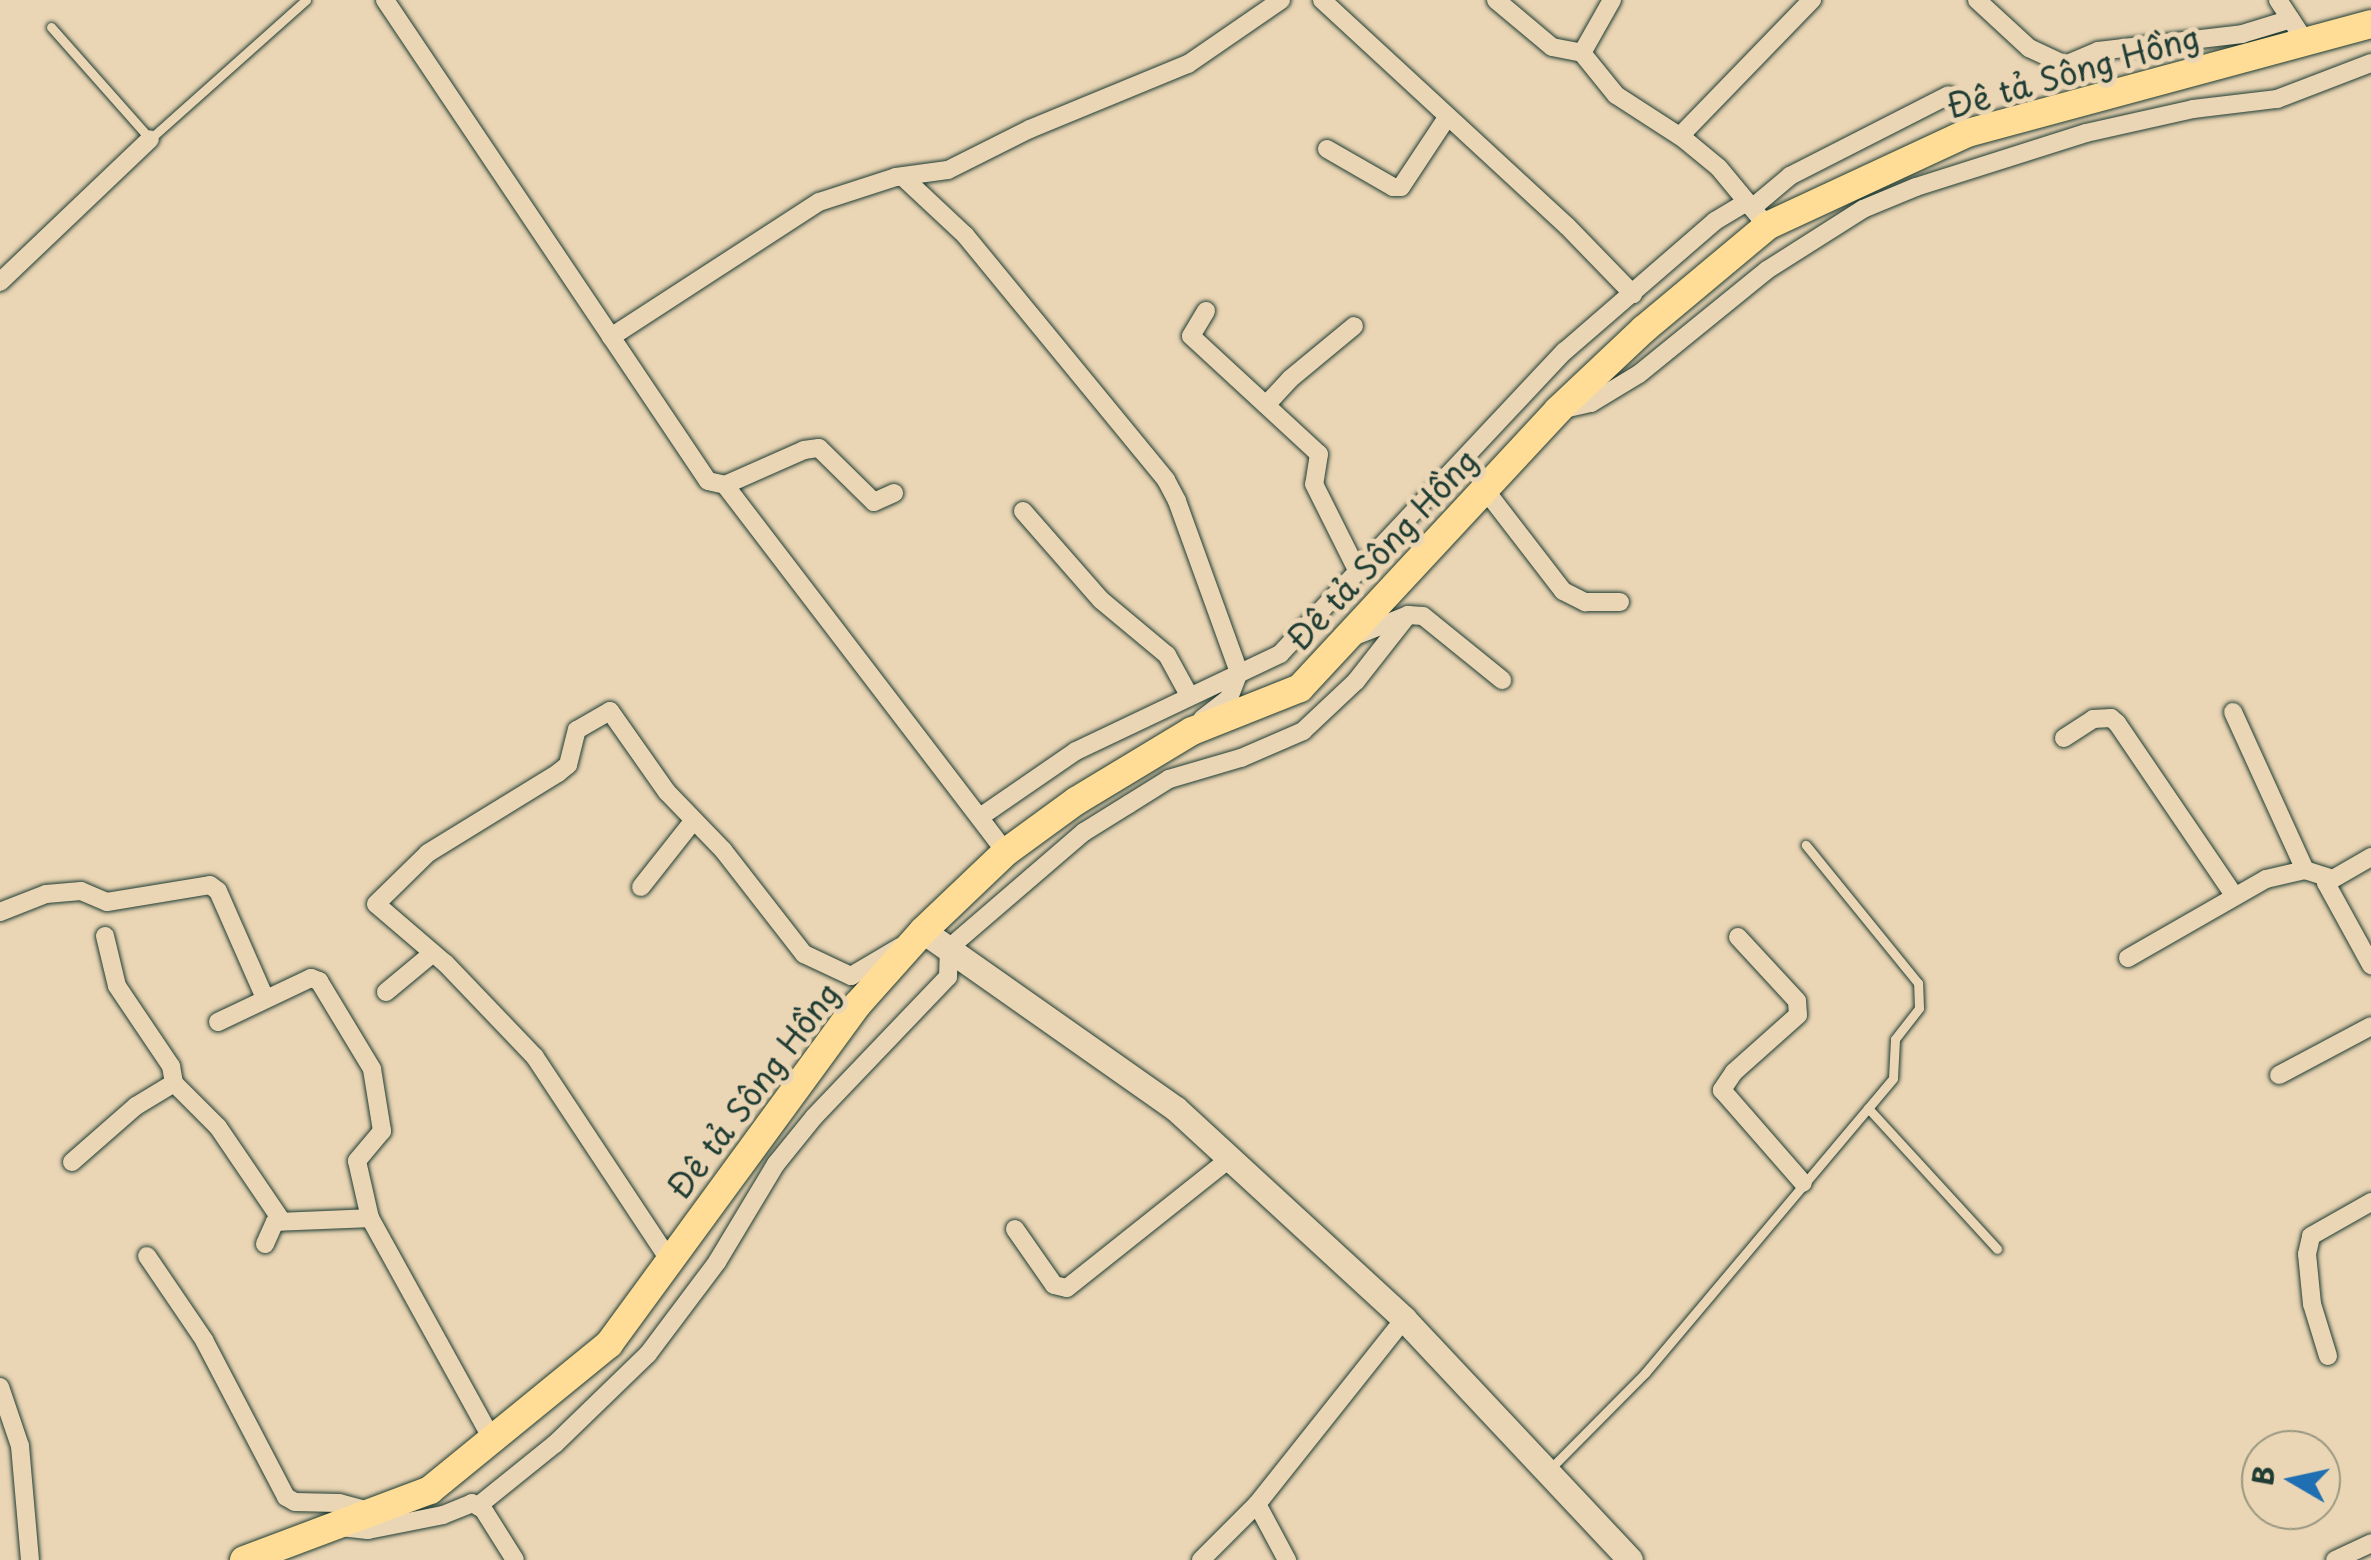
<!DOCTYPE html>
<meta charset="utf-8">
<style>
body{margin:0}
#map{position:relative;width:2371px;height:1560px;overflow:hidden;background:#ead5b4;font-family:"Playpen Sans",sans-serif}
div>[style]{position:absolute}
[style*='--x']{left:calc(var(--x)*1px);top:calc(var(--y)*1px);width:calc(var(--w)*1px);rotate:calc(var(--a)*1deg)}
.roads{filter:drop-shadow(0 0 2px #1f3d34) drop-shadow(0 0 2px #1f3d34)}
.lane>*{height:9px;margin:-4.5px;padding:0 4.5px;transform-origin:4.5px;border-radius:4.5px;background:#ead5b4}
.street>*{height:18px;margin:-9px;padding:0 9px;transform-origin:9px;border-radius:9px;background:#ead5b4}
.secondary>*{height:25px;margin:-12.5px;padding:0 12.5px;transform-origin:12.5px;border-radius:12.5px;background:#ead5b4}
.primary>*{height:28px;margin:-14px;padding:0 14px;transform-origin:14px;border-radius:14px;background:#ffdd96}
span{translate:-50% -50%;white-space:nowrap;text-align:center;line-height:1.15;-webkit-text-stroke:10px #ead5b4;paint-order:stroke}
.street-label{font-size:32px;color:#1f3d34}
.north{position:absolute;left:2241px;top:1430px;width:100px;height:100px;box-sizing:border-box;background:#ead5b4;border:2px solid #999881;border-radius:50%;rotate:279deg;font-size:28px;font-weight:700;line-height:40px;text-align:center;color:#1f3d34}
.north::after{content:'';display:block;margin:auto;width:35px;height:45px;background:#1f6fb2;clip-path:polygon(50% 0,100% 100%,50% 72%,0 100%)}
</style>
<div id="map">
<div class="roads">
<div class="lane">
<div style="--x:51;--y:27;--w:149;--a:48.5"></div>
<div style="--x:150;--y:139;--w:209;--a:-41.7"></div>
<div style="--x:1868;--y:1108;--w:191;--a:47.5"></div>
<div style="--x:1550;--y:1469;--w:135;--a:-45.3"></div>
<div style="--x:1645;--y:1373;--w:385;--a:-49.9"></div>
<div style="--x:1893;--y:1078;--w:39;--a:-87"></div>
<div style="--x:1895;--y:1039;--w:39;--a:-52"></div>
<div style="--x:1919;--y:1008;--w:25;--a:-92"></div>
<div style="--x:1918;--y:983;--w:178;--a:-129.1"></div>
</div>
<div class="street">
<div style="--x:385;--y:0;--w:579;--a:56.12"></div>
<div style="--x:708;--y:481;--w:17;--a:13"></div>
<div style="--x:725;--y:485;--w:462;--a:52.6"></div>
<div style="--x:1322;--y:0;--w:333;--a:42.7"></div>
<div style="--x:1567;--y:226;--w:95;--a:45.9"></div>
<div style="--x:1496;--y:0;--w:73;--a:40"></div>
<div style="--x:1552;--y:47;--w:31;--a:11"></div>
<div style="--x:1582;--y:53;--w:54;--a:51"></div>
<div style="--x:1616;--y:95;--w:81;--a:32.9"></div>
<div style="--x:1684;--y:139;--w:45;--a:39.6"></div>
<div style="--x:1719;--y:168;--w:75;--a:50.4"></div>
<div style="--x:1977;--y:0;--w:71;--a:42.7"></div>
<div style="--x:2029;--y:48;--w:40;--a:25"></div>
<div style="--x:2065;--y:65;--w:36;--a:-23"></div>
<div style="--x:2098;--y:51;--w:145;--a:-6.7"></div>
<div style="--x:2242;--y:34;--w:51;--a:-17"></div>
<div style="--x:2278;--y:0;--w:49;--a:56.6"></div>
<div style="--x:1582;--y:53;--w:61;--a:-60.5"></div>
<div style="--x:1680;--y:136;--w:190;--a:-45.9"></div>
<div style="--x:1327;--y:149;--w:76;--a:29.9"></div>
<div style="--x:1393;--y:187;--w:8;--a:0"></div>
<div style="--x:1401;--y:187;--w:82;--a:-56.5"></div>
<div style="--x:903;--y:177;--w:85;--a:43.1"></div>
<div style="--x:965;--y:235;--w:317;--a:50.6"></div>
<div style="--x:1166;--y:480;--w:24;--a:62"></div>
<div style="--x:1177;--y:501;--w:182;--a:70.1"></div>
<div style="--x:1239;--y:672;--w:28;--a:111"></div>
<div style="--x:1229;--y:698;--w:34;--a:142"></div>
<div style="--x:1752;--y:208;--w:50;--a:-40.1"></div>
<div style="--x:1790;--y:176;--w:178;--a:-27"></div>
<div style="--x:0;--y:282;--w:207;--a:-43.6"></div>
<div style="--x:1206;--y:311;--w:29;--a:121"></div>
<div style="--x:1191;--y:336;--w:174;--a:42.7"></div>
<div style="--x:1319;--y:454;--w:30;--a:99"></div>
<div style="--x:1314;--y:484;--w:98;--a:63.4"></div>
<div style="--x:611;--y:337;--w:248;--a:-33"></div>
<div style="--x:819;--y:202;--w:81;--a:-18"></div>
<div style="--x:896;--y:177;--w:52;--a:-7.7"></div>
<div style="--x:948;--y:170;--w:92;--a:-26.6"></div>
<div style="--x:1030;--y:129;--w:171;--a:-22.4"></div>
<div style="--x:1188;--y:64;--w:113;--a:-34.5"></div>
<div style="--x:1266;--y:405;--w:35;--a:-47"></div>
<div style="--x:1290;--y:379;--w:83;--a:-39.6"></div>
<div style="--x:1564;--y:409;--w:28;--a:-13"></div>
<div style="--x:1591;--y:403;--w:56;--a:-31.1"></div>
<div style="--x:1639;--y:374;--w:165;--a:-39.1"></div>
<div style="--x:1767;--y:270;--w:114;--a:-32.4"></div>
<div style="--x:1863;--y:209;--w:57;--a:-22.5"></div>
<div style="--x:1916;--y:187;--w:178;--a:-17.6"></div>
<div style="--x:2086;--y:133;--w:110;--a:-12.6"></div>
<div style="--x:2193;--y:109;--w:85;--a:-6.8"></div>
<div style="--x:2277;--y:99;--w:101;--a:-21"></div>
<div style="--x:725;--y:485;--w:86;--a:-23.9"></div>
<div style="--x:804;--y:450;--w:15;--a:-8"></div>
<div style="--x:819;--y:448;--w:77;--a:44.5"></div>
<div style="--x:874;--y:502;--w:22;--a:-24"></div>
<div style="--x:1486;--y:491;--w:126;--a:52.4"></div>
<div style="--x:1563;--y:591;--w:25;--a:27"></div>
<div style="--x:1585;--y:602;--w:35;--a:0"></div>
<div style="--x:1023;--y:511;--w:118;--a:48.8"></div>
<div style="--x:1101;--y:600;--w:86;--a:39.8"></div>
<div style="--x:1167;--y:655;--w:46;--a:61.2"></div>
<div style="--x:1355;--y:636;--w:57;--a:-21.6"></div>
<div style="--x:1408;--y:615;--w:15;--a:4"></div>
<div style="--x:1423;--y:616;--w:102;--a:39"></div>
<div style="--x:2233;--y:712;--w:174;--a:65.5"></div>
<div style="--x:2064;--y:738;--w:35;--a:-33"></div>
<div style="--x:2093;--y:719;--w:18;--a:-3"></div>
<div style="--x:2111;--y:718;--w:8;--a:40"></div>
<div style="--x:2117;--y:723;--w:208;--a:55.8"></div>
<div style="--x:980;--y:817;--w:116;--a:-34.5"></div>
<div style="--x:1076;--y:751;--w:226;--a:-25.4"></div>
<div style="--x:1280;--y:654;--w:416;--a:-46.8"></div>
<div style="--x:1565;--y:351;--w:198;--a:-40.9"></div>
<div style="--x:1715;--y:221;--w:37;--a:-31"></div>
<div style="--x:2371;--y:857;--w:52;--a:150"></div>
<div style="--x:2326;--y:883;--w:94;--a:61.2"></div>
<div style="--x:641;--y:887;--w:85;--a:-51.7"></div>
<div style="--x:0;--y:912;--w:49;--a:-21.4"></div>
<div style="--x:46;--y:894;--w:35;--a:-5"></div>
<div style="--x:81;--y:891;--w:28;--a:23"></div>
<div style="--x:107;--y:902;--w:104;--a:-9.4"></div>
<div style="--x:210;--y:885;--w:10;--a:37"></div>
<div style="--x:218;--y:891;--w:117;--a:66.3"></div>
<div style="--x:105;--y:936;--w:51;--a:76.5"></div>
<div style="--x:117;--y:986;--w:97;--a:56"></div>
<div style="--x:171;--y:1066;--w:17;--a:80"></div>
<div style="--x:1738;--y:937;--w:87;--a:47.3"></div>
<div style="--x:1797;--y:1001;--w:14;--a:86"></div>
<div style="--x:1798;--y:1015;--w:86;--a:138.3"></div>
<div style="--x:1734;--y:1072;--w:22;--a:124"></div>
<div style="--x:1722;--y:1090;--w:123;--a:48.9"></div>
<div style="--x:2128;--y:958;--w:159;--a:-29.8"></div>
<div style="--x:2266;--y:879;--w:40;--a:-13"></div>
<div style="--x:2305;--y:870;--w:28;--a:18"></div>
<div style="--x:386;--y:992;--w:61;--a:-39.7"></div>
<div style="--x:218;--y:1022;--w:103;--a:-25.3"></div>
<div style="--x:311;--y:978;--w:9;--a:21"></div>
<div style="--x:319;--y:981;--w:103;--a:58.9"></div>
<div style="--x:372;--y:1069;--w:63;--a:80.8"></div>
<div style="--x:382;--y:1131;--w:39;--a:130"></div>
<div style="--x:357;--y:1161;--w:58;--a:77.2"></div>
<div style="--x:2279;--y:1075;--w:104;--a:-28"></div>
<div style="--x:72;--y:1162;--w:85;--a:-41.2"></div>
<div style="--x:136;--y:1106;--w:44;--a:-31.2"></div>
<div style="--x:174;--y:1083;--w:62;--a:45"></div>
<div style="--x:218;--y:1127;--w:114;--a:55.8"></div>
<div style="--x:1015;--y:1229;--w:68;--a:55.1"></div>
<div style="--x:1054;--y:1285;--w:13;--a:13"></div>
<div style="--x:1067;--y:1288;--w:206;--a:-38.5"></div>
<div style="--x:265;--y:1244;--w:24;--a:-66"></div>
<div style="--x:275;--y:1222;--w:95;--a:-2.4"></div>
<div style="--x:370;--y:1218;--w:252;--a:61.1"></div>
<div style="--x:147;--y:1256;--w:102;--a:55.8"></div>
<div style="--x:204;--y:1340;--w:177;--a:62.4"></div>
<div style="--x:286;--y:1497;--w:10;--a:29"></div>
<div style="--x:295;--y:1502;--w:44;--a:1.3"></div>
<div style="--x:339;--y:1503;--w:31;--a:15"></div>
<div style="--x:670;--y:1261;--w:245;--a:-123.5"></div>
<div style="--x:535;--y:1057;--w:129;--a:-133.7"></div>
<div style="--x:446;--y:964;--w:92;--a:-139.4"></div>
<div style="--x:376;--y:904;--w:73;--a:-44.4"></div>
<div style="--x:428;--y:853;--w:153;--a:-31.6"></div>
<div style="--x:558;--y:773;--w:13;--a:-39"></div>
<div style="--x:568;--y:765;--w:36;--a:-76"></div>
<div style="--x:577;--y:730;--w:38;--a:-30"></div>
<div style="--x:610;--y:711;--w:99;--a:54.9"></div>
<div style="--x:667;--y:792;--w:81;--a:46"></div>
<div style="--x:723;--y:850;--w:132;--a:52.1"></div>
<div style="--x:804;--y:954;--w:52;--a:25.1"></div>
<div style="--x:851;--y:976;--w:57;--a:-30.6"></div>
<div style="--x:2328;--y:1356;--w:54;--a:-107.1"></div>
<div style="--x:2312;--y:1304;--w:50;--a:-95.7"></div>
<div style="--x:2307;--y:1254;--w:18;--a:-77"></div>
<div style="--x:2311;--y:1236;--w:69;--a:-29.5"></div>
<div style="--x:0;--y:1387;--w:62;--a:71.3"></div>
<div style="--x:20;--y:1446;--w:114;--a:85"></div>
<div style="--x:1257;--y:1504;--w:64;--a:61.8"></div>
<div style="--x:479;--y:1505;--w:97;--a:-38.8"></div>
<div style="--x:555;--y:1444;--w:129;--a:-44.1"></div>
<div style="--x:648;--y:1354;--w:115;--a:-53.1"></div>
<div style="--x:717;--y:1262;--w:114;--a:-59"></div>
<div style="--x:776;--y:1164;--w:60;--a:-51"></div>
<div style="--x:814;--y:1117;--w:194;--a:-46.3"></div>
<div style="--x:948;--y:977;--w:29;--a:-88"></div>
<div style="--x:949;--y:948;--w:178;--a:-40.7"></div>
<div style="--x:1084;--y:832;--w:53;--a:-31.9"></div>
<div style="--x:1129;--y:804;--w:47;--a:-32"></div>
<div style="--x:1169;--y:779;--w:75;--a:-16.3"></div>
<div style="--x:1241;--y:758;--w:68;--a:-23.5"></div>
<div style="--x:1303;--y:731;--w:73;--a:-43.3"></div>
<div style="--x:1356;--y:681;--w:84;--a:-51.8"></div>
<div style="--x:340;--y:1527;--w:28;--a:6"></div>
<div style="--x:368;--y:1530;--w:76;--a:-11.3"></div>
<div style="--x:443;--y:1515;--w:31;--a:-22"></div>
<div style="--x:472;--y:1503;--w:13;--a:29"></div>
<div style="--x:483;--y:1509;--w:60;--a:57.9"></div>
<div style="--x:1201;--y:1560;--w:79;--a:-45"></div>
<div style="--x:1257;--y:1504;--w:236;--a:-51.5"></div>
<div style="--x:2335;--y:1560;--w:40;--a:-25"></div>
</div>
<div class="secondary">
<div style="--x:923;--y:931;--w:309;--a:35.1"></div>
<div style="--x:1176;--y:1109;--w:310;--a:42.6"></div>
<div style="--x:1404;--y:1319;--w:330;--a:46.8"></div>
</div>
<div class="primary">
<div style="--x:244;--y:1560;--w:199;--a:-20.6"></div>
<div style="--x:430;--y:1490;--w:231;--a:-39.2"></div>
<div style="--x:609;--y:1344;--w:421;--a:-53.8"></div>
<div style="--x:858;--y:1004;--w:98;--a:-48.3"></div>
<div style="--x:923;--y:931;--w:115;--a:-43.6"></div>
<div style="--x:1006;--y:852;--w:87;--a:-36.1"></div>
<div style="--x:1076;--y:801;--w:135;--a:-31.1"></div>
<div style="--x:1192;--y:731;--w:116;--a:-21.7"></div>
<div style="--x:1300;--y:688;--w:379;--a:-47.1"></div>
<div style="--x:1558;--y:410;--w:118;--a:-43.3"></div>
<div style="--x:1644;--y:329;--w:160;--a:-39.9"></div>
<div style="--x:1767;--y:226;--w:221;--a:-24.9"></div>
<div style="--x:1967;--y:133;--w:418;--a:-15.1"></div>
</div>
</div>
<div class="street-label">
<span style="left:2073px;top:71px;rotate:-16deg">Đê tả Sông Hồng</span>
<span style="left:1382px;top:549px;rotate:-47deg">Đê tả Sông Hồng</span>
<span style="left:753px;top:1090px;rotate:-53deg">Đê tả Sông Hồng</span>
</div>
<div class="north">B</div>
</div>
